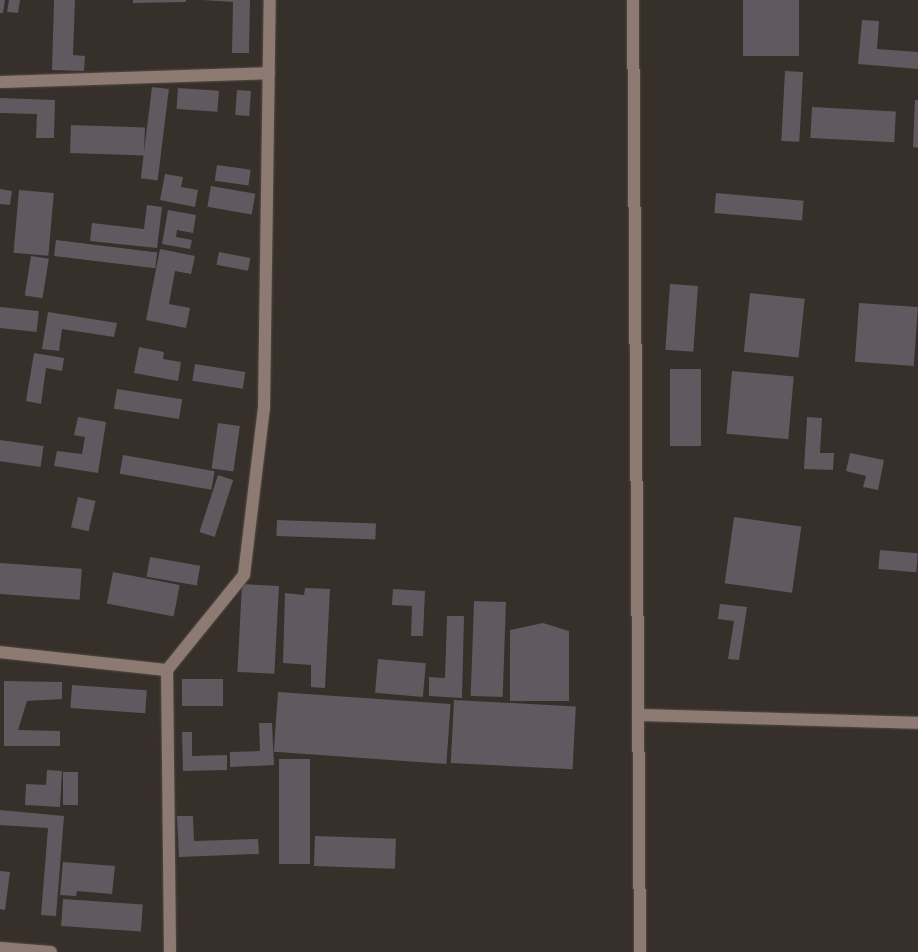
<!DOCTYPE html>
<style>
body{margin:0}
#map{position:relative;width:918px;height:952px;overflow:hidden;background:#372f29;font-family:"Noto Sans",sans-serif}
div>[style]{position:absolute}
[style*='--x']{left:calc(var(--x)*1px);top:calc(var(--y)*1px);width:calc(var(--w)*1px);rotate:calc(var(--a)*1deg)}
.building>*{inset:0;background:#605960;transform-origin:0 0}
.roads{filter:drop-shadow(0 0 1px #534c46) drop-shadow(0 0 1px #534c46)}
.minor>*{height:12px;margin:-6px;padding:0 6px;transform-origin:6px;border-radius:6px;background:#8d7a72}
span{translate:-50% -50%;white-space:nowrap;text-align:center;line-height:1.15;-webkit-text-stroke:5px #372f29;paint-order:stroke}
</style>
<div id="map">
<div class="building">
<div style="clip-path:polygon(0 0,5px 0,3px 13px,0 13px)"></div>
<div style="clip-path:polygon(9px 0,20px 0,18px 13px,7px 12px)"></div>
<div style="clip-path:polygon(54px 0,75px 0,73px 55px,85px 56px,84px 71px,52px 70px)"></div>
<div style="clip-path:polygon(133px 0,186px 0,186px 2px,133px 3px)"></div>
<div style="clip-path:polygon(202px 0,250px 0,249px 53px,232px 53px,233px 2px)"></div>
<div style="left:743px;top:0;width:56px;height:56px"></div>
<div style="clip-path:polygon(862px 20px,879px 21px,877px 49px,918px 52px,918px 69px,858px 64px)"></div>
<div style="left:785px;top:71px;width:18px;height:70px;rotate:3deg"></div>
<div style="left:152px;top:87px;width:17px;height:92px;rotate:7deg"></div>
<div style="left:178px;top:88px;width:41px;height:21px;rotate:4deg"></div>
<div style="left:237px;top:90px;width:14px;height:25px;rotate:4deg"></div>
<div style="clip-path:polygon(0 98px,55px 100px,54px 138px,36px 138px,37px 114px,0 113px)"></div>
<div style="clip-path:polygon(915px 100px,918px 100px,918px 148px,913px 147px)"></div>
<div style="left:812px;top:107px;width:84px;height:31px;rotate:3deg"></div>
<div style="left:71px;top:125px;width:74px;height:28px;rotate:2deg"></div>
<div style="left:217px;top:165px;width:34px;height:16px;rotate:8deg"></div>
<div style="clip-path:polygon(165px 174px,183px 177px,181px 187px,198px 190px,195px 207px,160px 200px)"></div>
<div style="left:211px;top:186px;width:45px;height:21px;rotate:10deg"></div>
<div style="clip-path:polygon(0 189px,12px 191px,10px 205px,0 204px)"></div>
<div style="left:19px;top:190px;width:35px;height:63px;rotate:5deg"></div>
<div style="left:716px;top:193px;width:88px;height:20px;rotate:5deg"></div>
<div style="clip-path:polygon(147px 205px,162px 207px,157px 248px,90px 241px,92px 223px,144px 229px)"></div>
<div style="clip-path:polygon(168px 210px,196px 215px,193px 233px,177px 230px,176px 237px,192px 240px,190px 249px,162px 244px)"></div>
<div style="left:56px;top:240px;width:102px;height:16px;rotate:7deg"></div>
<div style="clip-path:polygon(160px 249px,195px 256px,191px 274px,175px 271px,169px 304px,190px 308px,186px 328px,146px 320px)"></div>
<div style="left:219px;top:252px;width:32px;height:13px;rotate:11deg"></div>
<div style="left:31px;top:256px;width:18px;height:40px;rotate:9deg"></div>
<div style="left:670px;top:284px;width:28px;height:66px;rotate:4deg"></div>
<div style="left:750px;top:293px;width:55px;height:59px;rotate:6deg"></div>
<div style="left:859px;top:303px;width:59px;height:59px;rotate:4deg"></div>
<div style="left:0;top:307px;width:39px;height:21px;rotate:6deg"></div>
<div style="clip-path:polygon(48px 312px,117px 323px,114px 337px,62px 329px,59px 351px,42px 349px)"></div>
<div style="clip-path:polygon(139px 347px,164px 352px,163px 359px,181px 362px,178px 381px,134px 373px)"></div>
<div style="clip-path:polygon(34px 353px,64px 358px,62px 371px,46px 368px,41px 404px,26px 401px)"></div>
<div style="left:195px;top:364px;width:51px;height:17px;rotate:9deg"></div>
<div style="left:670px;top:369px;width:31px;height:77px"></div>
<div style="left:732px;top:371px;width:62px;height:63px;rotate:5deg"></div>
<div style="left:117px;top:389px;width:66px;height:20px;rotate:9deg"></div>
<div style="clip-path:polygon(78px 417px,106px 422px,98px 473px,54px 466px,57px 451px,82px 454px,85px 437px,74px 435px)"></div>
<div style="clip-path:polygon(807px 417px,822px 418px,820px 453px,834px 453px,833px 470px,804px 469px)"></div>
<div style="left:218px;top:423px;width:22px;height:46px;rotate:8deg"></div>
<div style="left:0;top:440px;width:44px;height:21px;rotate:8deg"></div>
<div style="clip-path:polygon(850px 453px,884px 460px,878px 490px,863px 487px,866px 476px,846px 471px)"></div>
<div style="left:123px;top:455px;width:93px;height:19px;rotate:10deg"></div>
<div style="left:218px;top:475px;width:16px;height:60px;rotate:18deg"></div>
<div style="left:78px;top:497px;width:18px;height:31px;rotate:13deg"></div>
<div style="left:734px;top:517px;width:68px;height:67px;rotate:8deg"></div>
<div style="left:277px;top:520px;width:99px;height:16px;rotate:2deg"></div>
<div style="left:880px;top:550px;width:38px;height:19px;rotate:5deg"></div>
<div style="left:150px;top:557px;width:51px;height:20px;rotate:10deg"></div>
<div style="left:0;top:563px;width:82px;height:31px;rotate:4deg"></div>
<div style="left:113px;top:572px;width:68px;height:32px;rotate:11deg"></div>
<div style="left:242px;top:584px;width:37px;height:88px;rotate:3deg"></div>
<div style="clip-path:polygon(305px 588px,330px 589px,325px 688px,311px 687px,311px 665px,283px 663px,285px 593px,304px 595px)"></div>
<div style="clip-path:polygon(393px 589px,425px 591px,423px 636px,411px 636px,412px 606px,392px 605px)"></div>
<div style="left:474px;top:601px;width:32px;height:95px;rotate:2deg"></div>
<div style="clip-path:polygon(720px 604px,747px 607px,739px 660px,728px 659px,734px 621px,718px 619px)"></div>
<div style="clip-path:polygon(447px 616px,464px 616px,462px 698px,429px 696px,429px 677px,445px 678px)"></div>
<div style="clip-path:polygon(543px 623px,569px 631px,569px 701px,510px 701px,510px 630px)"></div>
<div style="left:378px;top:659px;width:48px;height:34px;rotate:5deg"></div>
<div style="left:223px;top:679px;width:27px;height:41px;rotate:90deg"></div>
<div style="clip-path:polygon(4px 681px,62px 682px,62px 699px,27px 701px,18px 730px,60px 731px,60px 746px,4px 746px)"></div>
<div style="left:72px;top:685px;width:75px;height:23px;rotate:4deg"></div>
<div style="left:278px;top:692px;width:173px;height:60px;rotate:4deg"></div>
<div style="left:454px;top:700px;width:122px;height:63px;rotate:3deg"></div>
<div style="clip-path:polygon(259px 723px,272px 723px,274px 765px,230px 767px,230px 752px,260px 751px)"></div>
<div style="clip-path:polygon(182px 732px,192px 732px,192px 756px,227px 755px,227px 770px,183px 771px)"></div>
<div style="left:279px;top:759px;width:31px;height:105px"></div>
<div style="clip-path:polygon(47px 770px,62px 771px,60px 807px,25px 805px,26px 784px,46px 785px)"></div>
<div style="left:63px;top:772px;width:15px;height:33px"></div>
<div style="clip-path:polygon(0 810px,64px 816px,56px 916px,41px 915px,48px 828px,0 825px)"></div>
<div style="clip-path:polygon(177px 816px,193px 816px,194px 841px,258px 839px,259px 854px,179px 857px)"></div>
<div style="left:315px;top:836px;width:81px;height:30px;rotate:2deg"></div>
<div style="clip-path:polygon(63px 862px,115px 866px,112px 894px,77px 891px,76px 896px,60px 895px)"></div>
<div style="clip-path:polygon(0 871px,10px 872px,5px 910px,0 909px)"></div>
<div style="left:63px;top:899px;width:80px;height:27px;rotate:4deg"></div>
</div>
<div class="roads">
<div class="minor">
<div style="--x:633;--y:0;--w:952;--a:89.58"></div>
<div style="--x:0;--y:82;--w:269;--a:-1.9"></div>
<div style="--x:0;--y:652;--w:168;--a:6.2"></div>
<div style="--x:638;--y:715;--w:280;--a:1.6"></div>
<div style="--x:0;--y:948;--w:51;--a:4.5"></div>
<div style="--x:170;--y:952;--w:282;--a:-90.6"></div>
<div style="--x:167;--y:670;--w:122;--a:-51"></div>
<div style="--x:244;--y:575;--w:168;--a:-83.2"></div>
<div style="--x:264;--y:408;--w:408;--a:-89.2"></div>
</div>
</div>
</div>
